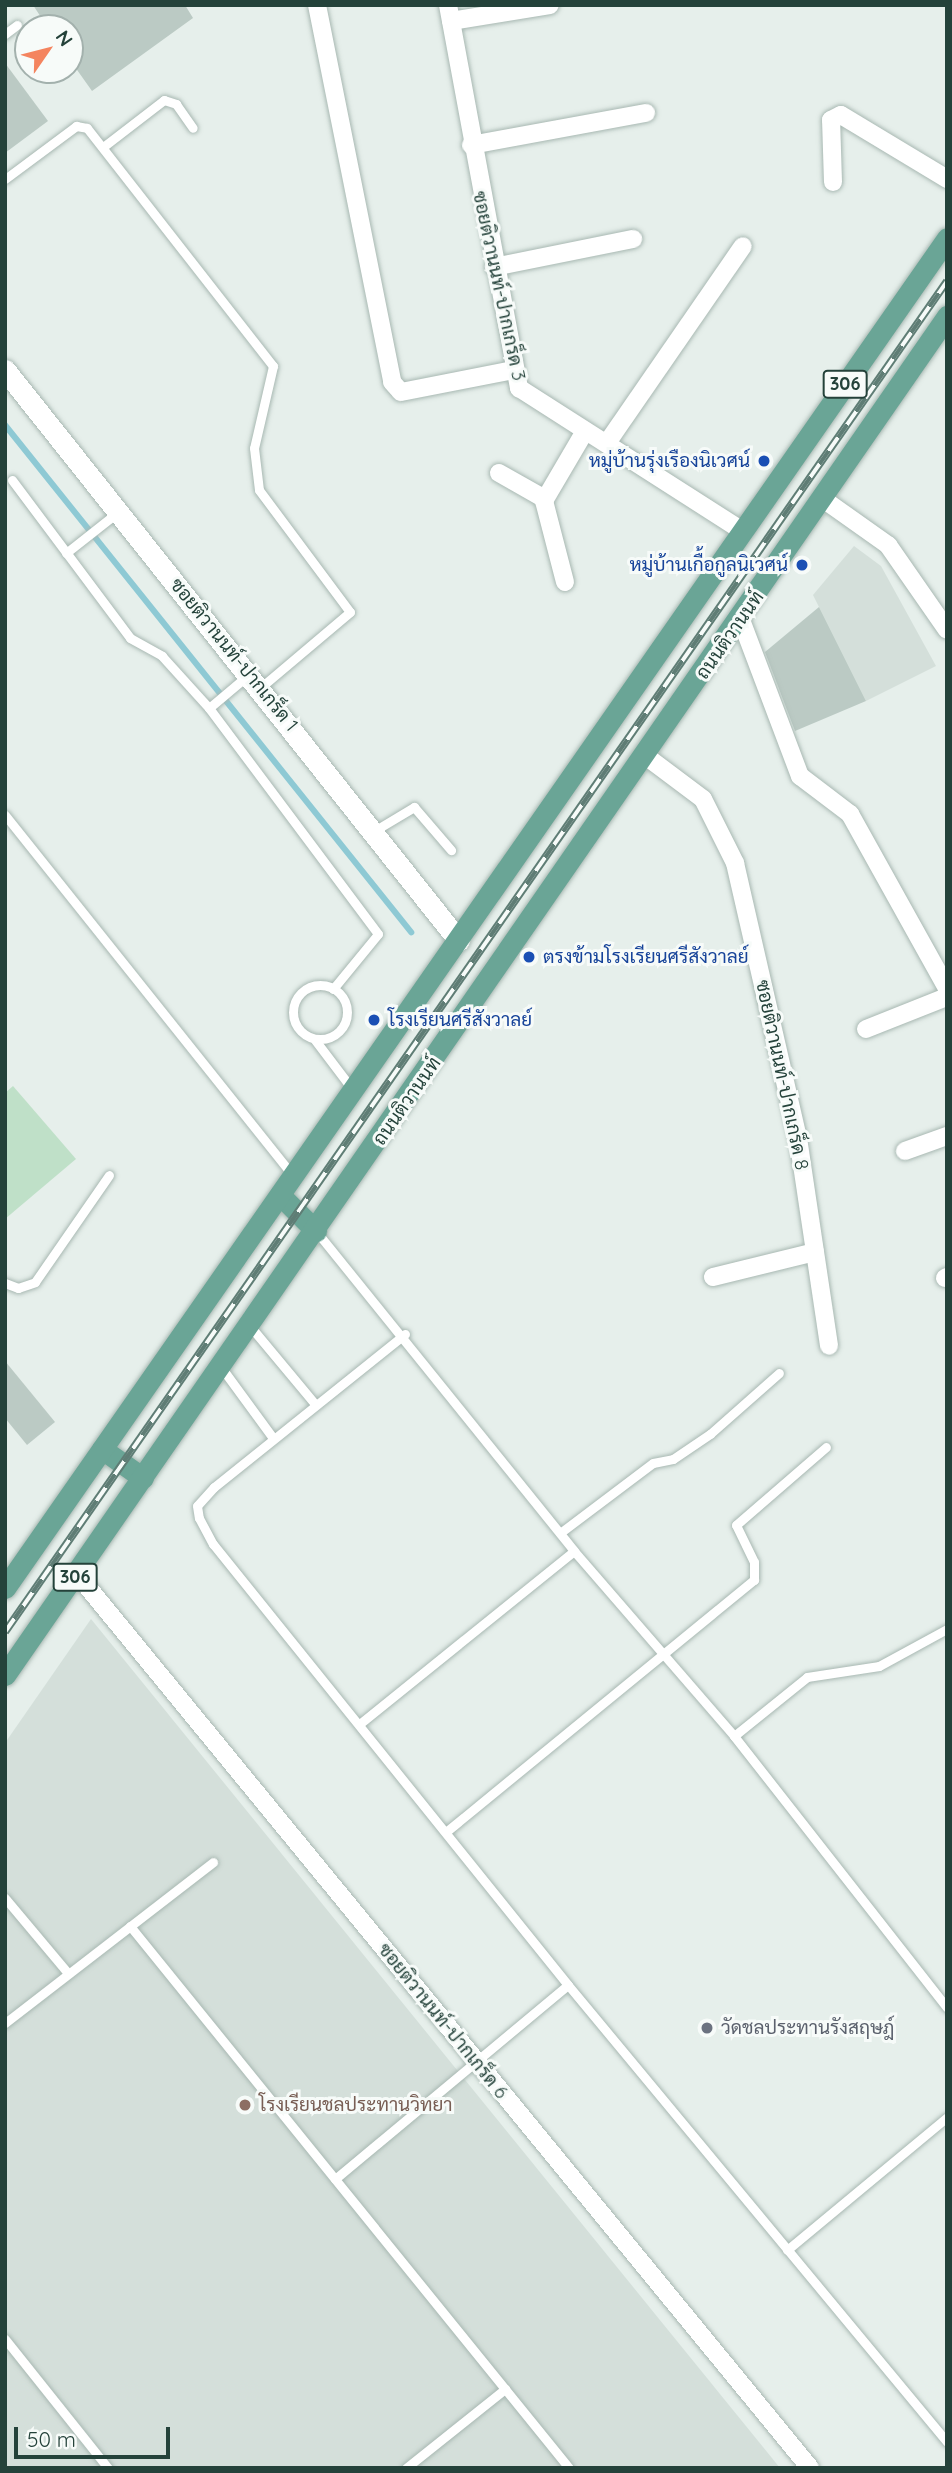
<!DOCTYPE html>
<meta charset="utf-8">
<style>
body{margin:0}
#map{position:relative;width:952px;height:2473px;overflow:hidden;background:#e6efeb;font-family:Quicksand,Sarabun,sans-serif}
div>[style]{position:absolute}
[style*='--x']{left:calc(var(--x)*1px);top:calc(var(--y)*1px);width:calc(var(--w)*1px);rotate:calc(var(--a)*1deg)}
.built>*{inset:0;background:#d4dfda}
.green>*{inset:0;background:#bfe0c8}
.stream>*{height:6px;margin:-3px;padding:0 3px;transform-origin:3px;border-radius:3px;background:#8ec9d4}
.building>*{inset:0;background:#bbcac4}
.roads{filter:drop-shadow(0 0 2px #a8b8b2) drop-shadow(0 0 2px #a8b8b2)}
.service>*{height:9px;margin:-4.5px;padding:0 4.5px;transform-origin:4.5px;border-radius:4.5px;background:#fff}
.service>.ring{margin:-4.5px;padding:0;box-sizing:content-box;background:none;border:9px solid #fff;border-radius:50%}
.minor>*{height:18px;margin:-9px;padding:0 9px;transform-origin:9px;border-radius:9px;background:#fff}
.tertiary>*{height:21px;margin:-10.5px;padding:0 10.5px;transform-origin:10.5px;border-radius:10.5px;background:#fff}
.primary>*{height:21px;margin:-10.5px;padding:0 10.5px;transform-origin:10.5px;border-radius:10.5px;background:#6aa596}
.rail>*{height:8px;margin-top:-4px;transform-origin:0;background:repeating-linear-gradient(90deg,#f7fbf9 0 16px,#5f7d75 0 32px);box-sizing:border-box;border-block:2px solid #5f7d75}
.dots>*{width:19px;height:19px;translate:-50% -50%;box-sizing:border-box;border:4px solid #f7fbf9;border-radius:50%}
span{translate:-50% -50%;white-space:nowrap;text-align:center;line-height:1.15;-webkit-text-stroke:6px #f7fbf9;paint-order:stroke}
.shield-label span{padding:2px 5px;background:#f7fbf9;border:2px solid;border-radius:5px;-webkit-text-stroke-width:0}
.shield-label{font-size:18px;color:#24423a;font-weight:700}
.street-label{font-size:19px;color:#24423a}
.transit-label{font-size:19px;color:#164399}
.right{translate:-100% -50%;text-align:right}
.left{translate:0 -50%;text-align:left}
.worship-label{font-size:19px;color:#5b616d}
.education-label{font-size:19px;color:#785e54}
.frame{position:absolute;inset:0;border:7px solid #24423a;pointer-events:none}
.north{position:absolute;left:14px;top:14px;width:70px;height:70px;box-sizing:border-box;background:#f7fbf9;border:2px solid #a3b1ad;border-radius:50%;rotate:55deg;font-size:19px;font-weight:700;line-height:28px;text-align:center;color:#24423a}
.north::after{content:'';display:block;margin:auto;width:24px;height:32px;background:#f4845f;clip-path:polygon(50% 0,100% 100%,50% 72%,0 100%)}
.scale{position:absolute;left:14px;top:2427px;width:156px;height:32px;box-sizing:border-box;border:4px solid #24423a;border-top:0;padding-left:9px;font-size:21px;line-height:24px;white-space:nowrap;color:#24423a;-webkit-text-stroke:5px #f7fbf9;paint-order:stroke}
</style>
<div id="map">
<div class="built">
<div style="clip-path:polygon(854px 546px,881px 566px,936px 666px,866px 701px,813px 595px)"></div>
<div style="clip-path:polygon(91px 1619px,780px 2468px,5px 2468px,5px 1743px)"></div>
</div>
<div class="green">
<div style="clip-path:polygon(13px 1086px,76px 1159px,5px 1219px,5px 1093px)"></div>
</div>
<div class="stream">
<div style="--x:5;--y:425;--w:650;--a:51.31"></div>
</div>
<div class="building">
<div style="clip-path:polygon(33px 5px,185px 5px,193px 18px,92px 91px,70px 60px,70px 28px,48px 28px)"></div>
<div style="clip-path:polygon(5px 63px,48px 121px,5px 153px)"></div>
<div style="clip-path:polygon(819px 607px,866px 701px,795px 731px,765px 652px)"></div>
<div style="clip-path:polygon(5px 1361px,55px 1422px,27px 1445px,5px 1418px)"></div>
</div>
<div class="roads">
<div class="service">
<div style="--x:5;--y:34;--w:15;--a:-37"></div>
<div style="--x:103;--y:147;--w:77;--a:-37.6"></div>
<div style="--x:164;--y:100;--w:13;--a:18"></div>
<div style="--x:176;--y:104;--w:29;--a:55"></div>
<div style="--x:5;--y:179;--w:89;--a:-36.7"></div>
<div style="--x:76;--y:126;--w:11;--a:10"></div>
<div style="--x:87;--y:128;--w:302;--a:52"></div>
<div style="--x:273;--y:366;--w:84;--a:103"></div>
<div style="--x:254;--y:448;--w:42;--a:83.2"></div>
<div style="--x:259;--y:490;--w:152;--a:53.3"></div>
<div style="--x:350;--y:612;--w:118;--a:139.8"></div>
<div style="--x:12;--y:480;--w:197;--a:53.2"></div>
<div style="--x:130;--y:638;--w:37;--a:29"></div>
<div style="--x:162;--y:656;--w:70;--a:47.9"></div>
<div style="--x:209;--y:708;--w:282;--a:53.2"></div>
<div style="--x:378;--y:934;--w:71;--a:129.3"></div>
<div style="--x:66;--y:553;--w:66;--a:-38.3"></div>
<div style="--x:209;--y:708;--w:50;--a:-40.1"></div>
<div style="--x:5;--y:815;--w:460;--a:51.4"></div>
<div style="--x:374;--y:831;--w:47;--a:-31"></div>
<div style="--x:414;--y:807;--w:57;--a:49.3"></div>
<div class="ring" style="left:293px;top:985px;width:45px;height:45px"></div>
<div style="--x:315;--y:1040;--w:63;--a:52.8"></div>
<div style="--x:316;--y:1231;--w:411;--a:51.1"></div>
<div style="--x:574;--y:1551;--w:245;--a:49.1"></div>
<div style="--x:734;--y:1736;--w:345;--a:51.9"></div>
<div style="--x:5;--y:1283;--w:14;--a:21"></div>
<div style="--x:18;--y:1288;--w:18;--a:-19"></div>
<div style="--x:35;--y:1282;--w:130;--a:-55.3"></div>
<div style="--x:250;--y:1326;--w:102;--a:50.2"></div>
<div style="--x:405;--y:1334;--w:245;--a:141.3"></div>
<div style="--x:214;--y:1487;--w:25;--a:132"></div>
<div style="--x:197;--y:1506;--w:12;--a:81"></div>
<div style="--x:199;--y:1518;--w:30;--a:62"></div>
<div style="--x:213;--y:1544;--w:566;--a:51.17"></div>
<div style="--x:568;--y:1985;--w:594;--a:50.33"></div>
<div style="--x:221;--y:1367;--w:88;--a:53.8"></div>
<div style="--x:560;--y:1533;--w:116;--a:-37"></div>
<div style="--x:653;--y:1463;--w:20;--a:-11"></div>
<div style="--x:673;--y:1459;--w:45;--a:-34"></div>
<div style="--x:710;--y:1434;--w:92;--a:-41.5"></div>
<div style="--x:362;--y:1722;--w:272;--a:-38.9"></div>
<div style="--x:734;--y:1736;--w:94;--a:-38.9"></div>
<div style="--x:807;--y:1677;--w:73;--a:-8.7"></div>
<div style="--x:879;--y:1666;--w:77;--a:-28.6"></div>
<div style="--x:447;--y:1831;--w:397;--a:-39.3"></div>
<div style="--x:754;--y:1580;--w:18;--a:-90"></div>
<div style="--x:754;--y:1562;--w:41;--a:-115.9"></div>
<div style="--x:736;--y:1525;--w:119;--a:-40.9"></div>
<div style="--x:5;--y:1898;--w:98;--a:50"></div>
<div style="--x:130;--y:1926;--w:697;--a:50.99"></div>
<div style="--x:5;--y:2023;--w:263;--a:-37.7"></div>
<div style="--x:335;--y:2179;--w:303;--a:-39.8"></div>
<div style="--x:787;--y:2250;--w:208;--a:-39.7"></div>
<div style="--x:5;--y:2339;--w:165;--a:51.4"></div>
<div style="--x:406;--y:2468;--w:127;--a:-38.6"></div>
</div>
<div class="minor">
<div style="--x:317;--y:5;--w:384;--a:78.7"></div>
<div style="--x:392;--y:382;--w:13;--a:48"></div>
<div style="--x:401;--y:392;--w:114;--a:-11.1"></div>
<div style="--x:448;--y:5;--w:390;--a:79.5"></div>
<div style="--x:519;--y:388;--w:266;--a:32.6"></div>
<div style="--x:451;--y:21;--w:100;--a:-9.2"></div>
<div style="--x:471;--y:145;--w:178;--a:-10.4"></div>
<div style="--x:833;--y:182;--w:62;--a:-91.8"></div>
<div style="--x:831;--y:120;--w:11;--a:-27"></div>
<div style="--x:841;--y:115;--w:124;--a:31.1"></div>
<div style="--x:494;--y:267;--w:142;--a:-11.4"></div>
<div style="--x:607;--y:443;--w:239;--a:-55.4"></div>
<div style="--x:499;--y:473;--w:53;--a:29.5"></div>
<div style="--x:823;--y:499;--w:80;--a:35.3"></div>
<div style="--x:888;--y:545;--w:103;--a:55.2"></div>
<div style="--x:565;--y:582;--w:84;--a:-104.5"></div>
<div style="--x:544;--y:501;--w:81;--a:-59.6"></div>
<div style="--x:741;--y:620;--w:167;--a:69.3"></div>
<div style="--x:800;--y:776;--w:63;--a:37.2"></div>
<div style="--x:850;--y:814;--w:199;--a:60.9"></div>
<div style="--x:647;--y:757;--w:70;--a:36.9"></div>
<div style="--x:703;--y:799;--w:72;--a:63.4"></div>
<div style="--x:735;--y:863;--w:282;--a:77.1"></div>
<div style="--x:798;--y:1138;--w:210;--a:81.5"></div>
<div style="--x:866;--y:1029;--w:87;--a:-21.6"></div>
<div style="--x:905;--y:1151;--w:45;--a:-19.7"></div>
<div style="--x:713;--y:1277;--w:105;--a:-13.8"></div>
<div style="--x:945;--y:1278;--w:2;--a:-27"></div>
<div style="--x:77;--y:1574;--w:1156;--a:50.65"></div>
</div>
<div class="tertiary">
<div style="--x:5;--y:370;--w:729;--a:51.51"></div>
</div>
<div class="primary">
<div style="--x:280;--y:1195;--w:51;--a:45"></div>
<div style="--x:102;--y:1449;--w:50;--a:35.3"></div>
<div style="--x:5;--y:1588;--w:1646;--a:-55.09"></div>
<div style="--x:5;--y:1675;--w:1654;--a:-55.27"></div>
</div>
</div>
<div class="rail">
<div style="--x:5;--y:1632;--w:1647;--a:-55.11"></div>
</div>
<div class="dots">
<div style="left:764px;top:461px;background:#1a4fb4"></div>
<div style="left:802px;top:565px;background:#1a4fb4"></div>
<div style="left:529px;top:957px;background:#1a4fb4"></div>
<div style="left:374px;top:1020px;background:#1a4fb4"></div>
<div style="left:707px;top:2028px;background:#6b7280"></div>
<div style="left:245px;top:2105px;background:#8d6e63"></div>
</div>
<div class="shield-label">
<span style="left:845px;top:384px">306</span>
<span style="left:75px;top:1577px">306</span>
</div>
<div class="street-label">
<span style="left:499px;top:286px;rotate:78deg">ซอยติวานนท์-ปากเกร็ด 3</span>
<span style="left:730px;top:635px;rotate:-55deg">ถนนติวานนท์</span>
<span style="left:234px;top:655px;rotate:51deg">ซอยติวานนท์-ปากเกร็ด 1</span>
<span style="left:782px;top:1075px;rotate:78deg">ซอยติวานนท์-ปากเกร็ด 8</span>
<span style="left:407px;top:1101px;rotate:-55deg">ถนนติวานนท์</span>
<span style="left:443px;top:2021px;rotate:51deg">ซอยติวานนท์-ปากเกร็ด 6</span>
</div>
<div class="transit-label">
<span class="right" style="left:750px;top:461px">หมู่บ้านรุ่งเรืองนิเวศน์</span>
<span class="right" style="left:788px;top:565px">หมู่บ้านเกื้อกูลนิเวศน์</span>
<span class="left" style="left:543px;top:957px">ตรงข้ามโรงเรียนศรีสังวาลย์</span>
<span class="left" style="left:388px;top:1020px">โรงเรียนศรีสังวาลย์</span>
</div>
<div class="worship-label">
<span class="left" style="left:721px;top:2028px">วัดชลประทานรังสฤษฎ์</span>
</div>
<div class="education-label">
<span class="left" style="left:259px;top:2105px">โรงเรียนชลประทานวิทยา</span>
</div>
<div class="frame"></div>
<div class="north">N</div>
<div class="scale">50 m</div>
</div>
